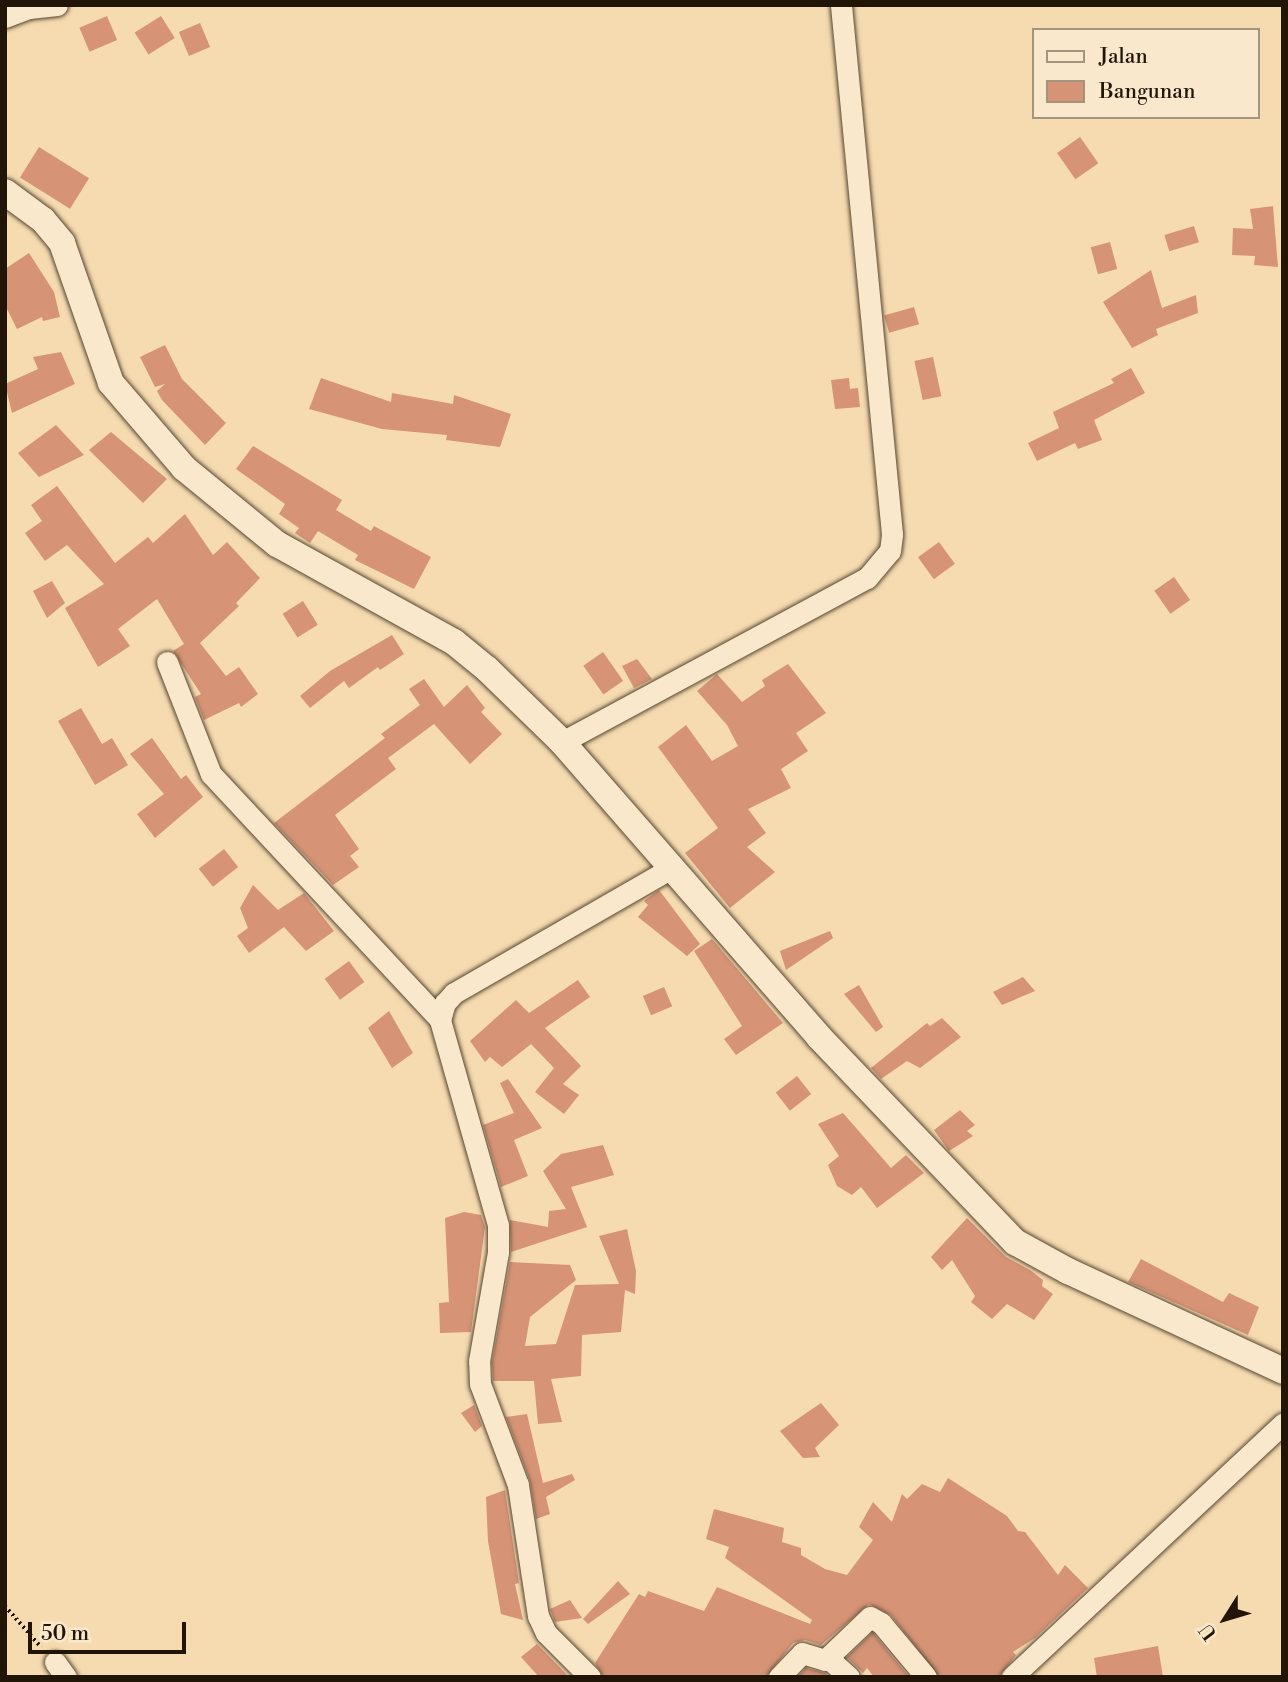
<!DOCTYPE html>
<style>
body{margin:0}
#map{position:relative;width:1288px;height:1682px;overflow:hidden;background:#f6dbb0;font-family:"Libre Bodoni",serif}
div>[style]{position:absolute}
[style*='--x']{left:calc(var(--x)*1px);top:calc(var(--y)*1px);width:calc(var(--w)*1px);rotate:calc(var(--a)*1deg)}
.building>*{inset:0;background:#d69376;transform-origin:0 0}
.path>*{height:3.5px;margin-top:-1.75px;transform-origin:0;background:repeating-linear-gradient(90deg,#201507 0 2px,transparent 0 5.5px)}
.roads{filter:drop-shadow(0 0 2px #564631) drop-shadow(0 0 2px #564631)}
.minor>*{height:21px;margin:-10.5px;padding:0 10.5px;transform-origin:10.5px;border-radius:10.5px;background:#f9e8cc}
.tertiary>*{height:26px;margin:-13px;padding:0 13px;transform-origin:13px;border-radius:13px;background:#f9e8cc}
span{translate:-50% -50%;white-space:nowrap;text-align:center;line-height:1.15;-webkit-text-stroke:5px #f9e8cc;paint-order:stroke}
.frame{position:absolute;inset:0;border:7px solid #201507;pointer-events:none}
.legend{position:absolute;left:1032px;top:28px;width:228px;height:91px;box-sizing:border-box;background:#f9e8cc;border:2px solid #a2947d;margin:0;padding:9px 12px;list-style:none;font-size:21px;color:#201507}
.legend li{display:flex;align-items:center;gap:14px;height:35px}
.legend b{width:35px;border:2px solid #a2947d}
.north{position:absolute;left:1190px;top:1584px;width:70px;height:70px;-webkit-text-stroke:5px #f9e8cc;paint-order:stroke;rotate:233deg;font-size:19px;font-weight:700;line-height:28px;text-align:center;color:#201507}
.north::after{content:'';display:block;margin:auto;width:24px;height:32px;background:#201507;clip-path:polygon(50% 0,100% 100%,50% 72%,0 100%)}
.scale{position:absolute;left:28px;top:1622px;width:158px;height:32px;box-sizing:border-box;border:4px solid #201507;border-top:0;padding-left:9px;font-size:21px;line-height:24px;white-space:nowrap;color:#201507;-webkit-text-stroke:5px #f9e8cc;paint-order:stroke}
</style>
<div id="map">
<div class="building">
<div style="left:107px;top:16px;width:26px;height:30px;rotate:67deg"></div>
<div style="left:161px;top:16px;width:26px;height:31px;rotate:58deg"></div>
<div style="left:200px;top:23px;width:26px;height:23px;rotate:67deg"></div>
<div style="left:1080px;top:137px;width:32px;height:28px;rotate:55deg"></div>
<div style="left:39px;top:147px;width:59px;height:36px;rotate:32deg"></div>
<div style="clip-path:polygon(1273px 206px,1278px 267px,1254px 265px,1255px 256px,1232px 255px,1233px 228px,1253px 229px,1250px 209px)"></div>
<div style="left:1194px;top:226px;width:17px;height:31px;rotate:73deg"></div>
<div style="left:1110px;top:242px;width:28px;height:20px;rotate:75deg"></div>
<div style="clip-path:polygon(29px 253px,54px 292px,60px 317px,43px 321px,42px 317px,17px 329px,5px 305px,5px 269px)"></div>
<div style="clip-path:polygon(1151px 270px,1162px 308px,1196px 295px,1198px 313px,1156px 329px,1158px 335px,1132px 348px,1103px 302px)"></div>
<div style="left:914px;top:307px;width:18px;height:31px;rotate:74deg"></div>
<div style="clip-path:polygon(165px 345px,182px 379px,226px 423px,205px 445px,162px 400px,157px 391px,165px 384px,155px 387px,140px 357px)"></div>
<div style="clip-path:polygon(61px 352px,75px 384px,12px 413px,5px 384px,38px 369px,33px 357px)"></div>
<div style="left:933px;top:357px;width:40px;height:19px;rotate:78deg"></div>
<div style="clip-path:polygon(1131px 368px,1145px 393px,1094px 420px,1102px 440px,1078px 449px,1075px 443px,1037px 461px,1028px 443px,1059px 428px,1053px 412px,1114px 383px,1111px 379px)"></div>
<div style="clip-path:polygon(321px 378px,391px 402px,392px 393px,453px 404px,454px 395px,511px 414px,500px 447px,446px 440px,447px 435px,382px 429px,309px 409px)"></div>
<div style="clip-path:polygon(849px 378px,850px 389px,858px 388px,860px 407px,835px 409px,831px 380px)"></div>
<div style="clip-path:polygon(56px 425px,84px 455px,39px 477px,18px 453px)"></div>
<div style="clip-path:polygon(111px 432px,167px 479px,143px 503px,89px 450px)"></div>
<div style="clip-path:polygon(253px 446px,342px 500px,336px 510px,371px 531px,374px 526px,431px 557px,414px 589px,355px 560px,358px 555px,318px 531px,310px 543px,295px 533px,299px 528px,279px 514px,285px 504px,236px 469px)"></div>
<div style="clip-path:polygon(57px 486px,115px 563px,148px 537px,153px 543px,185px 514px,213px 555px,227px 542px,260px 578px,236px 603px,239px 606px,200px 643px,226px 676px,239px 667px,258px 694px,241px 707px,239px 703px,204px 720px,195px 697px,201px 694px,173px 651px,184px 644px,157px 599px,118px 629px,130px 646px,98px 667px,65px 608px,104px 584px,67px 545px,45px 561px,25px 533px,42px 521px,31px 505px)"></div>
<div style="left:939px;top:542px;width:27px;height:26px;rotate:54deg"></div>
<div style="left:1174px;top:577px;width:28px;height:24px;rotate:55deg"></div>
<div style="clip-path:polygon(52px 581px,65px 603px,47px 618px,33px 591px)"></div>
<div style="left:303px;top:601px;width:28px;height:24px;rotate:58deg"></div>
<div style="clip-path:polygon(392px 635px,404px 654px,380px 670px,378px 667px,349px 688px,344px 681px,310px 708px,300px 696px,330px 671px)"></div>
<div style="left:603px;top:652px;width:35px;height:24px;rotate:55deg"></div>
<div style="clip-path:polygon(637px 659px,652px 679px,634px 688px,622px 666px)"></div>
<div style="clip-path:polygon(788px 664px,826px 713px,796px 733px,808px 751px,781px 769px,791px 788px,748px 809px,766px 833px,747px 847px,775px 872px,730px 908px,685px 853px,718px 828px,658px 747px,686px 725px,712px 761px,738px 746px,727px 725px,697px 691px,717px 674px,742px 702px,765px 686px,762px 680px)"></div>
<div style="clip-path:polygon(424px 679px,444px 707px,467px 685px,485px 708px,481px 712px,502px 734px,470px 764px,434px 724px,388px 758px,396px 769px,335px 815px,359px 849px,350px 856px,359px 867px,333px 885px,274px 823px,385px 738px,381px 734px,420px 705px,409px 689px)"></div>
<div style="clip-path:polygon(81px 708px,102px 744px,112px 738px,128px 765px,95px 785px,58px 721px)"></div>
<div style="clip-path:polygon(152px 738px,181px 779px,186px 775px,203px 797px,155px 838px,137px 814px,164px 794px,130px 754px)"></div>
<div style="left:224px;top:849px;width:23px;height:32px;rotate:52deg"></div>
<div style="clip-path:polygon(253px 885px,278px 910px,304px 893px,334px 931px,306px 951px,284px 927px,249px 953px,237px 936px,248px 928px,240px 908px)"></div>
<div style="clip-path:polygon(659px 890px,700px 944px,687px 956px,638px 917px,648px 905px,644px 901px)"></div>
<div style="clip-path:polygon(830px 931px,833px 938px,786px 970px,780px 951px)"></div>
<div style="clip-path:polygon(712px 939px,783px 1023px,736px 1055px,724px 1039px,742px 1026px,694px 951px)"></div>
<div style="left:349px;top:961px;width:26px;height:30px;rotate:54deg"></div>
<div style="clip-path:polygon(1023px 977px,1035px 991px,1002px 1005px,993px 992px)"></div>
<div style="clip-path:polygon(578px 980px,590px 997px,545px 1028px,581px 1066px,563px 1084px,579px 1095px,564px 1114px,535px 1092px,554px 1068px,531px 1044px,502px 1067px,490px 1057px,485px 1062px,470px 1041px,516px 1000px,529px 1013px)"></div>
<div style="clip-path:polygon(859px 985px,883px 1027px,876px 1032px,844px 994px)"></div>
<div style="left:664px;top:987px;width:21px;height:23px;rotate:67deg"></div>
<div style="clip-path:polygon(389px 1011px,413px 1053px,392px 1068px,368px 1028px)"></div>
<div style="clip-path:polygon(942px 1018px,961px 1037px,920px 1068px,907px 1061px,881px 1079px,871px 1068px,927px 1023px,930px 1026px)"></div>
<div style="left:797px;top:1076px;width:23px;height:27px;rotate:52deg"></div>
<div style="clip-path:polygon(508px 1079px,542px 1128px,514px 1140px,528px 1176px,501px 1187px,483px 1125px,514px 1113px,500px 1083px)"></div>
<div style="clip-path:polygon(960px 1110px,975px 1125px,967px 1131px,973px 1136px,949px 1151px,934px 1130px)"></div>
<div style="clip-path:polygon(843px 1113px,891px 1168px,906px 1155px,924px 1173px,877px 1208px,861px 1187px,852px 1195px,837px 1186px,828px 1165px,839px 1156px,818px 1124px)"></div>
<div style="clip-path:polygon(603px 1145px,614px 1175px,571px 1187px,587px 1227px,511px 1252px,510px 1220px,548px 1227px,549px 1211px,566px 1209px,543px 1171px,561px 1154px)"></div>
<div style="clip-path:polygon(464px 1212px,481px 1215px,485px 1227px,471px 1332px,440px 1333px,439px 1303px,449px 1302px,445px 1218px)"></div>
<div style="clip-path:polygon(967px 1218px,1006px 1257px,1030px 1270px,1043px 1280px,1042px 1286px,1053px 1294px,1034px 1320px,1007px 1304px,992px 1319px,971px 1302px,975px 1296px,952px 1260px,942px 1270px,931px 1257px)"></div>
<div style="clip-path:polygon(627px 1229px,636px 1271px,635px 1294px,625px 1290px,621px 1332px,582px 1335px,581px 1376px,551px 1379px,562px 1422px,538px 1424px,534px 1381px,493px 1381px,492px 1362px,510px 1262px,570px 1265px,576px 1280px,530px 1317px,525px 1346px,556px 1344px,575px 1285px,619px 1284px,599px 1236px)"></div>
<div style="clip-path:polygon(1141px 1259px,1223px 1302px,1229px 1293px,1259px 1307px,1248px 1335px,1128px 1282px)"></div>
<div style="clip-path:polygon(821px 1403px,839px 1425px,815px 1448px,820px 1457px,803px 1458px,780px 1431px)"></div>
<div style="clip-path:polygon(474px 1405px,482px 1426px,475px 1432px,461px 1413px)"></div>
<div style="clip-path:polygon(527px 1414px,543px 1483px,572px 1474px,575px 1480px,546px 1497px,550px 1514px,536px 1519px,530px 1481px,506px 1417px)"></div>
<div style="clip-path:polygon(948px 1478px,1007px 1516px,1018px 1531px,1025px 1532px,1058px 1575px,1065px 1565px,1088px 1588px,1035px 1638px,1013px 1652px,1016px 1655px,999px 1677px,939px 1677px,891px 1615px,869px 1604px,821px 1645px,805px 1640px,793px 1643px,766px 1677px,603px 1677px,595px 1663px,639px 1594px,645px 1597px,648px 1591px,704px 1611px,717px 1587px,810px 1624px,812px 1620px,725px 1558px,729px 1547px,706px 1539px,714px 1509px,784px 1528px,782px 1542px,801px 1548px,801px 1555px,825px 1569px,847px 1575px,873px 1540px,859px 1527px,873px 1502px,892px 1522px,902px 1494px,907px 1499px,922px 1484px,940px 1492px)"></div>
<div style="clip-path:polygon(505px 1490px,519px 1583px,515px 1584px,523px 1620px,501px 1614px,488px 1541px,486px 1497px)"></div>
<div style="clip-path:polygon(618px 1581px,630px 1594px,588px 1624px,583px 1619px)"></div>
<div style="clip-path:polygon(570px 1600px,582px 1618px,555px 1622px,550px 1609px)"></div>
<div style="clip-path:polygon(872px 1633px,873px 1633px,909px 1677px,874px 1677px,867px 1668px,863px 1673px,847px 1657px)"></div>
<div style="clip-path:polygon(537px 1644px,569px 1677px,539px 1677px,521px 1657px)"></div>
<div style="clip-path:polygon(1158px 1646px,1163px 1677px,1097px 1677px,1094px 1658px)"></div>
<div style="clip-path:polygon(806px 1668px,825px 1673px,829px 1677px,797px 1677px)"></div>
</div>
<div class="path">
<div style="--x:5;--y:1606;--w:55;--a:48.7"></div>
</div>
<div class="roads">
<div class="minor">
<div style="--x:5;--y:17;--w:26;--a:-21"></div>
<div style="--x:29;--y:8;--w:28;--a:-6"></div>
<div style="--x:167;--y:662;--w:120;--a:68.6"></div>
<div style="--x:211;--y:774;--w:336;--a:47"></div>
<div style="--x:562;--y:742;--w:346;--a:-28.3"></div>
<div style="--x:867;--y:578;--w:35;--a:-50"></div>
<div style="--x:890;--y:551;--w:17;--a:-83"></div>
<div style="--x:892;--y:534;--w:531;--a:-95.51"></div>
<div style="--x:828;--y:1658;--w:28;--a:42"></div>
<div style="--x:55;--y:1662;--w:19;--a:54"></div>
<div style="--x:590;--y:1677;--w:62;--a:-135"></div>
<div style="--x:546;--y:1633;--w:19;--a:-115"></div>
<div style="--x:538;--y:1616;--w:133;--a:-98.7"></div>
<div style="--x:518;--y:1485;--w:108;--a:-110.6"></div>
<div style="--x:480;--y:1384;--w:23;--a:-92"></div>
<div style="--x:479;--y:1361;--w:111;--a:-80.1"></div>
<div style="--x:498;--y:1252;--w:27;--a:-90"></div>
<div style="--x:498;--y:1225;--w:213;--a:-105.8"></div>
<div style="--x:440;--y:1020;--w:18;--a:-74"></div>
<div style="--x:445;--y:1003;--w:13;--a:-48"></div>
<div style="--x:454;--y:993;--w:253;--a:-29.9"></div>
<div style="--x:779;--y:1677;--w:33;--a:-46"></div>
<div style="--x:802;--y:1653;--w:24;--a:17"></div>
<div style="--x:825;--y:1660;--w:62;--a:-43.7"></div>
<div style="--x:870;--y:1617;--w:13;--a:29"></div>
<div style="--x:881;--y:1623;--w:70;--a:50.2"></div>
<div style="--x:1012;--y:1677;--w:371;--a:-43.1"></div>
</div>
<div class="tertiary">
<div style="--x:5;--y:192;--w:47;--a:36.4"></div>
<div style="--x:43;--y:220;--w:30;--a:50"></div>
<div style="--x:62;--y:243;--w:148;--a:70.7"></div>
<div style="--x:111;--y:383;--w:112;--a:49.3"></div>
<div style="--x:184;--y:468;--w:120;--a:39.3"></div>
<div style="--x:277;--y:544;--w:202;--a:29"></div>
<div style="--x:454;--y:642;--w:43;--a:39.3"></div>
<div style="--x:487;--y:669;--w:105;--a:44.2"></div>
<div style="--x:562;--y:742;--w:391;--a:48.9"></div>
<div style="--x:819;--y:1037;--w:284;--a:46.3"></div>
<div style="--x:1015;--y:1242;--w:60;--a:28.7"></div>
<div style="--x:1068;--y:1271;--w:237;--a:24.9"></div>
</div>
</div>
<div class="frame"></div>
<ul class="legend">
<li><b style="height:9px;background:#f9e8cc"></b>Jalan</li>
<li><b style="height:19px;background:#d69376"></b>Bangunan</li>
</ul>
<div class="north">U</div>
<div class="scale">50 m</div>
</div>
